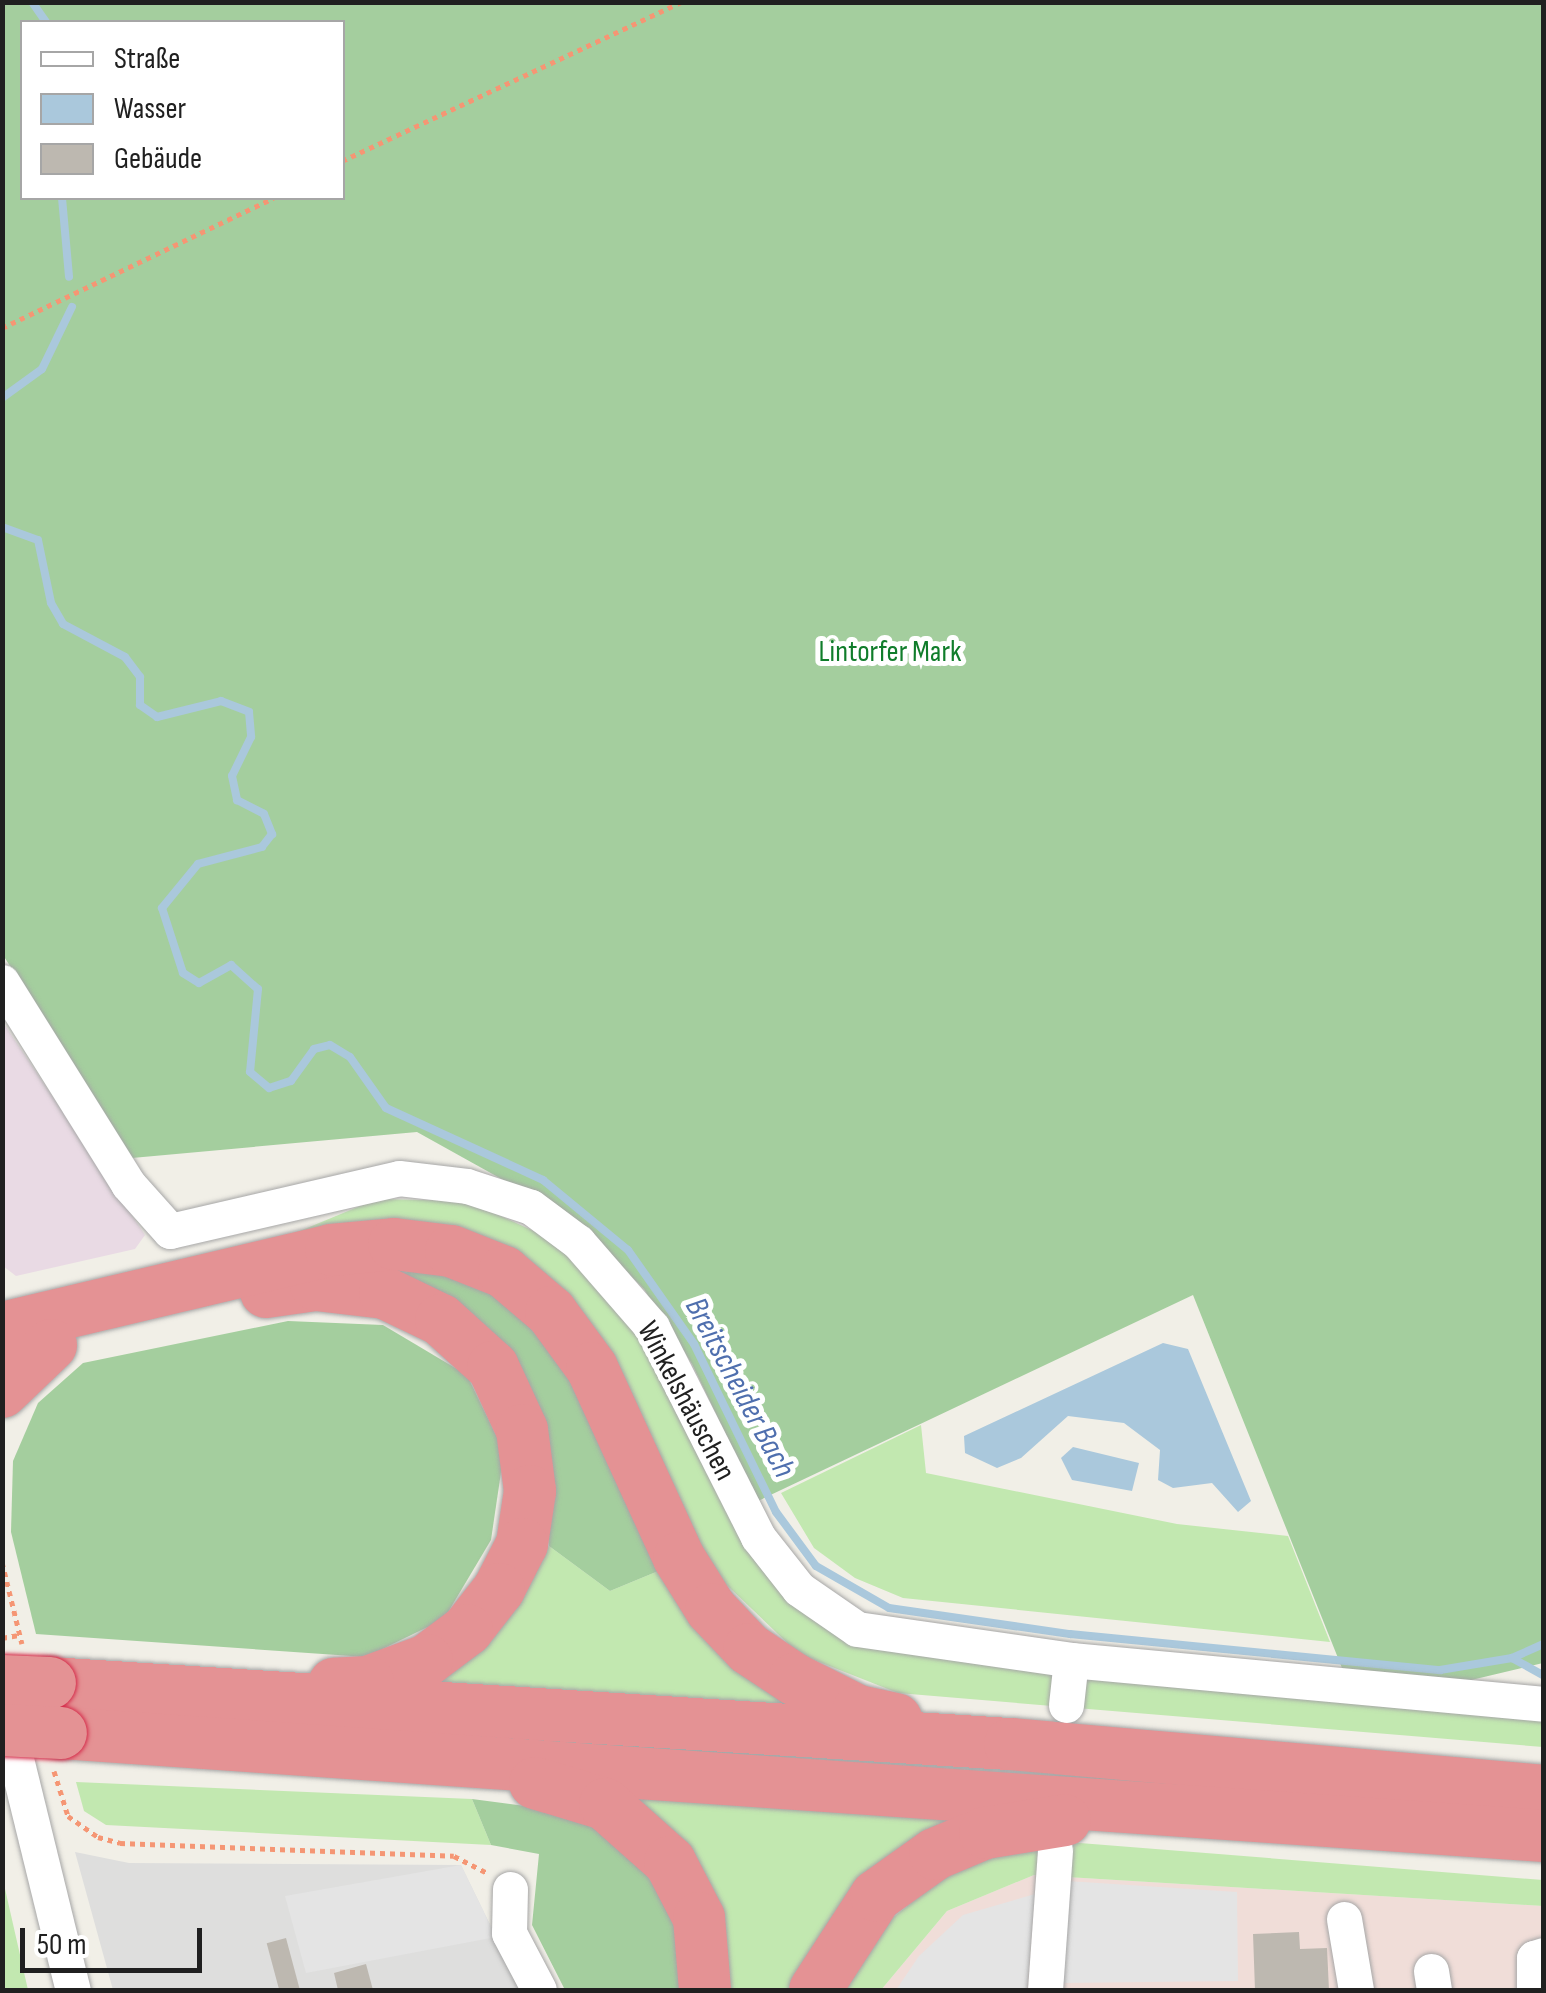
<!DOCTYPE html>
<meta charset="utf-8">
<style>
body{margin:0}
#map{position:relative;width:1546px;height:1993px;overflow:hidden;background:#f1efe7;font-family:"Sofia Sans Condensed",sans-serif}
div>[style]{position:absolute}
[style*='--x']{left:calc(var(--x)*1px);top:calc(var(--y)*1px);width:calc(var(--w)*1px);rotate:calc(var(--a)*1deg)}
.residential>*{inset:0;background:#dededd}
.commercial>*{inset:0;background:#f0ddd8}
.industrial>*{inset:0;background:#e9dae4}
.grass>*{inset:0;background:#c2e8b0}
.forest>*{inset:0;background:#a4ce9e}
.parking>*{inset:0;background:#e4e4e4}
.water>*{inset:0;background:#aac8dc}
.stream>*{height:8px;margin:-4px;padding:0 4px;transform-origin:4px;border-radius:4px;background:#aac8dc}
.building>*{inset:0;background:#bdb8b0;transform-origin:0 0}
.path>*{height:5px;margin-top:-2.5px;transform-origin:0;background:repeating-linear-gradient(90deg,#f59674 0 5px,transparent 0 10px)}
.roads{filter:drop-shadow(0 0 2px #a7a7a7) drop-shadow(0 0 2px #a7a7a7)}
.minor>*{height:35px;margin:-17.5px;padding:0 17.5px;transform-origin:17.5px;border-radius:17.5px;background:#fff}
.highway>*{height:52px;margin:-26px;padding:0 26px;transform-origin:26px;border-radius:26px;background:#e49294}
.bridges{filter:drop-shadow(0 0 2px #d52d4b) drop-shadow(0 0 2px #d52d4b)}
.highway-bridge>*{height:52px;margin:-26px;padding:0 26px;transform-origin:26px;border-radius:26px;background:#e49294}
span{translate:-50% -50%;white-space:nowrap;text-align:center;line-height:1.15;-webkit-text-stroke:10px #fff;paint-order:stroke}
.park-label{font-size:30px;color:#107d2b}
.street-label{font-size:30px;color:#202020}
.water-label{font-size:32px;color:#4f6fae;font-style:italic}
.frame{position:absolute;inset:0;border:5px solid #202020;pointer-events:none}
.legend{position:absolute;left:20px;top:20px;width:325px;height:180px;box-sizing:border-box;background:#fff;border:2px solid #a6a6a6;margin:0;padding:12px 18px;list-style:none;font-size:30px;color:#202020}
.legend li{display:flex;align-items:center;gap:20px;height:50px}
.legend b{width:50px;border:2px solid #a6a6a6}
.scale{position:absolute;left:20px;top:1928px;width:182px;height:45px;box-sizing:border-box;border:5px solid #202020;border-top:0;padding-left:12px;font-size:30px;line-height:35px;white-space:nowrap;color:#202020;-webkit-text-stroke:8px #fff;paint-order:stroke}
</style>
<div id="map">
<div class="residential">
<div style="clip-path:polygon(75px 1852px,129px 1863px,461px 1865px,522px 1990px,113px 1990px)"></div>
</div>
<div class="commercial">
<div style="clip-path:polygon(1034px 1875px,1543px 1906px,1543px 1990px,881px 1990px,947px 1911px)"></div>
</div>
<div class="industrial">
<div style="clip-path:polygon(2px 1021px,145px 1235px,135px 1249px,16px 1276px,3px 1266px)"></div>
</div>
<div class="grass">
<div style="clip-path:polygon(377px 1199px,468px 1201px,560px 1243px,641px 1329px,825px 1624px,1543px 1715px,1543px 1747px,898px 1693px,799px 1654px,711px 1570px,539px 1270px,295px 1233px)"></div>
<div style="clip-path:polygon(921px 1425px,926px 1473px,1177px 1524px,1288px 1536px,1330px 1642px,903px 1598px,855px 1578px,814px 1548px,781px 1493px)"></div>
<div style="clip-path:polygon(549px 1546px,610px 1591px,668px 1567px,823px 1712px,420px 1680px,528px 1585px)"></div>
<div style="clip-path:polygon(76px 1782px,472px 1799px,491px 1845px,106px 1825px,84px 1811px)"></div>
<div style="clip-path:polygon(608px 1788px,986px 1816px,801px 1990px,720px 1990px)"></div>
<div style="clip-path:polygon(1042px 1840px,1543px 1880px,1543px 1906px,1034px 1875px,947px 1911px,881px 1990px,842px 1990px,870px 1936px,952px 1870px)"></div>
<div style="clip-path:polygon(3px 1880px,28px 1990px,3px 1990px)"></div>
</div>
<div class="forest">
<div style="clip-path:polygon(evenodd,3px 3px,1543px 3px,1543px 1663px,1446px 1686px,1344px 1673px,1193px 1295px,758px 1501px,692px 1364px,644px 1289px,573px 1219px,417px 1132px,132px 1158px,3px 955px,3px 3px,22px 22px,342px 22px,342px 198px,22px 198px,22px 22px)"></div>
<div style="clip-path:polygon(420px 1266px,492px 1287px,544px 1326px,668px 1567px,610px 1591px,549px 1546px,549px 1457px,399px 1276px)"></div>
<div style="clip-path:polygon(288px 1321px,383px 1325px,467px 1375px,504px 1452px,491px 1540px,444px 1619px,366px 1657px,36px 1634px,11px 1532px,13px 1461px,38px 1403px,83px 1363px)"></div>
<div style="clip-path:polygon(472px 1799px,579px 1813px,644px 1871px,676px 1919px,686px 1990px,565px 1990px,532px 1925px,539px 1854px,491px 1845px)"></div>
</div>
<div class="parking">
<div style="clip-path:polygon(461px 1865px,496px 1937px,306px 1973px,285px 1896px)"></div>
<div style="clip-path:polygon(1067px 1881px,1237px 1892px,1238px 1981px,1060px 1983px)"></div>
<div style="clip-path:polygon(1035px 1894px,1027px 1990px,896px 1990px,919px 1956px,963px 1915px)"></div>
</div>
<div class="water">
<div style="clip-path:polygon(1163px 1343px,1188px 1349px,1251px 1501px,1238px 1512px,1212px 1483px,1173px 1488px,1158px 1480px,1160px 1450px,1124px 1423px,1068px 1416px,1021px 1458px,997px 1468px,965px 1453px,964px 1436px)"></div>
<div style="clip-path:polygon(1073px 1447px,1139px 1463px,1132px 1491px,1072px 1480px,1061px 1458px)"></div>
</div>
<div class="stream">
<div style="--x:32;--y:2;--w:24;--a:55"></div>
<div style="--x:62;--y:198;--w:79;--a:84.9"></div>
<div style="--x:2;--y:398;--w:49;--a:-35.9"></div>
<div style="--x:42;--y:369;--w:69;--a:-64.2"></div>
<div style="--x:2;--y:527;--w:38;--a:20"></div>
<div style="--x:38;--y:540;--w:64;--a:78.3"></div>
<div style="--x:51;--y:603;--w:24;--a:60"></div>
<div style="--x:63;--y:624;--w:70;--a:28"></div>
<div style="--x:125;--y:657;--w:25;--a:53"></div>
<div style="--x:140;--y:677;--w:28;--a:90"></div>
<div style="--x:140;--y:705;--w:21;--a:35"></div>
<div style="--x:157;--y:717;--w:66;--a:-14"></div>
<div style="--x:221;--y:701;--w:30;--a:21"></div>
<div style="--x:249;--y:712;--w:25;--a:85"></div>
<div style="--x:251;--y:737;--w:43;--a:116"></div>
<div style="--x:232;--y:776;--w:25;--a:78"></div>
<div style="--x:237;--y:800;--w:30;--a:27"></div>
<div style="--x:264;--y:814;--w:22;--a:68"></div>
<div style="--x:272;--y:834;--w:16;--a:128"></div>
<div style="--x:262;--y:847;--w:66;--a:165.1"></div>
<div style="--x:198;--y:864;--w:57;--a:129.3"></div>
<div style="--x:162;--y:908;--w:68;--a:72.1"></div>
<div style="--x:183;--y:973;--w:19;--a:32"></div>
<div style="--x:199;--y:983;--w:37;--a:-29"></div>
<div style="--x:231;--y:965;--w:36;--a:42"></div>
<div style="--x:258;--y:989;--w:83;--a:95.5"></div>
<div style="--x:250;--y:1072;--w:25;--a:40"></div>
<div style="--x:269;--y:1088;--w:23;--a:-18"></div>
<div style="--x:291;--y:1081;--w:39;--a:-54"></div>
<div style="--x:314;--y:1049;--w:16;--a:-14"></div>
<div style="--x:330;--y:1045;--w:23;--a:31"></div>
<div style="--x:350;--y:1057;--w:62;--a:54.8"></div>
<div style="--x:386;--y:1108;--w:173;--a:24.6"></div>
<div style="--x:543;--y:1180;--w:110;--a:39.5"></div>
<div style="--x:628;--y:1250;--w:115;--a:54.9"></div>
<div style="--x:694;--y:1344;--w:187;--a:64"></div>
<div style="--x:776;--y:1512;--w:67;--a:53.5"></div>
<div style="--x:816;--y:1566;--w:84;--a:29.9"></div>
<div style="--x:889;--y:1608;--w:183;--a:8.2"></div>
<div style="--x:1070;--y:1634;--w:372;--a:5.6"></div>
<div style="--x:1440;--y:1670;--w:73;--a:-9.5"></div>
<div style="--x:1512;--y:1658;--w:35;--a:-24"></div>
<div style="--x:1512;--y:1658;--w:37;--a:29"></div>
</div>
<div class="building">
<div style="clip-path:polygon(1299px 1932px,1300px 1949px,1327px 1948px,1329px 1990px,1255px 1990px,1253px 1934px)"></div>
<div style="left:286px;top:1938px;width:54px;height:20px;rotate:75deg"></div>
<div style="clip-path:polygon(366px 1964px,373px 1990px,338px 1990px,334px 1973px)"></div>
</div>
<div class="path">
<div style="--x:342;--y:161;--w:374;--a:-25.1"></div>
<div style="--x:2;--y:328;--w:301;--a:-25.6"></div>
<div style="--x:2;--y:1562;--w:84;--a:76.3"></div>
<div style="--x:2;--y:1638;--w:17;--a:-10"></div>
<div style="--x:54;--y:1771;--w:47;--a:72.7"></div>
<div style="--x:68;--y:1816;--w:37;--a:35"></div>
<div style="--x:98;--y:1837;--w:23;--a:15"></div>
<div style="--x:120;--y:1843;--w:334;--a:2.2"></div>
<div style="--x:454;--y:1856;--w:38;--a:27"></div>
</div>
<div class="roads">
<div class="minor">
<div style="--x:2;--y:982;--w:238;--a:58"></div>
<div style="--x:128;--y:1184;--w:63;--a:48.2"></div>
<div style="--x:170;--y:1231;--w:235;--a:-13"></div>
<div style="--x:399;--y:1178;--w:68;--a:6.7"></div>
<div style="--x:467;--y:1186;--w:67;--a:18.2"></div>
<div style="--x:531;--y:1207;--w:59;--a:36.7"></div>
<div style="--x:578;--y:1242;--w:113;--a:49"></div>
<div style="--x:652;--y:1327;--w:235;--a:63.2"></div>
<div style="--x:758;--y:1537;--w:66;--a:51.7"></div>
<div style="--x:799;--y:1589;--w:70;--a:34.6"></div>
<div style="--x:857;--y:1629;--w:216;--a:8.2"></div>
<div style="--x:1071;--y:1660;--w:475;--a:5.3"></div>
<div style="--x:1066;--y:1705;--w:45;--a:-83.7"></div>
<div style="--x:4;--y:1710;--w:288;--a:76.2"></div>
<div style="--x:510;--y:1889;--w:44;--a:91.3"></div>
<div style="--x:509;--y:1933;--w:64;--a:62.2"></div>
<div style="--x:1344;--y:1919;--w:72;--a:80.4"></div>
<div style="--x:1431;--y:1971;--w:19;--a:81"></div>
<div style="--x:1045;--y:1990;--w:140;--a:-85.9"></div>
<div style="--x:1534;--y:1990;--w:32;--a:-90"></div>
<div style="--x:1534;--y:1958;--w:10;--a:-17"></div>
</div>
<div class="highway">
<div style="--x:266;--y:1292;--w:50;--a:-8"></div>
<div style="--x:316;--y:1285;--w:69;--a:6.6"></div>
<div style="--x:385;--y:1293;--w:62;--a:25.7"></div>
<div style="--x:441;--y:1320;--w:70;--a:42.1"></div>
<div style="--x:493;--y:1367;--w:69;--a:65.3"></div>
<div style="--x:522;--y:1430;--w:62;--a:82.5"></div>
<div style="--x:530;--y:1491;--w:54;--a:98.6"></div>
<div style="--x:522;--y:1544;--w:51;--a:117.1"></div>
<div style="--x:499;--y:1589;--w:52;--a:128"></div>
<div style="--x:467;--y:1630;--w:50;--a:143.1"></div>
<div style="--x:427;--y:1660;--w:63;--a:159.6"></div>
<div style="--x:368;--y:1682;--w:34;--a:177"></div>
<div style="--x:2;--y:1328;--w:338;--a:-13.3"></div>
<div style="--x:331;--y:1250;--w:63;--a:-5.4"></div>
<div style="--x:394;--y:1244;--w:57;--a:7"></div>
<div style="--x:451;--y:1251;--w:57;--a:21.6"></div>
<div style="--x:504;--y:1272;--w:62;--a:40.4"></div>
<div style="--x:551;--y:1312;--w:69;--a:53.8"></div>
<div style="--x:592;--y:1368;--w:209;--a:65.4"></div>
<div style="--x:679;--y:1558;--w:60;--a:57.9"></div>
<div style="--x:711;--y:1609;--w:55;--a:46.5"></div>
<div style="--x:749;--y:1649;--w:54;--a:33.7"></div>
<div style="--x:794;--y:1679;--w:72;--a:26.6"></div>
<div style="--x:858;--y:1711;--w:39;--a:12"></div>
<div style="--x:2;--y:1392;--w:68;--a:-43.8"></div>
<div style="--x:50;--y:1683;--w:962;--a:3.64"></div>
<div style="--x:1010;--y:1744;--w:536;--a:5.03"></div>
<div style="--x:61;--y:1733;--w:1487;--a:3.97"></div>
<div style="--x:535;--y:1783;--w:73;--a:16.7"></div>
<div style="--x:605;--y:1804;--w:87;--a:41.7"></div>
<div style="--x:670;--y:1862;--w:63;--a:62.6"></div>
<div style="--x:699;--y:1918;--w:72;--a:85.2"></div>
<div style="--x:815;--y:1990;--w:112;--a:-57"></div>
<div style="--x:876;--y:1896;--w:72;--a:-35.4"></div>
<div style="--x:935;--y:1854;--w:54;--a:-22.8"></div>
<div style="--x:985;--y:1833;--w:81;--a:-9.2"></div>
</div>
</div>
<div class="bridges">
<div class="highway-bridge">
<div style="--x:2;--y:1681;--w:48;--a:2.4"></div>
<div style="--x:2;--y:1730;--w:59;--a:2.9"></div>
</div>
</div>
<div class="park-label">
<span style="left:890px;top:652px">Lintorfer Mark</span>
</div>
<div class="street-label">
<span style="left:686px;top:1401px;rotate:62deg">Winkelshäuschen</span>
</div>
<div class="water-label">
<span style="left:739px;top:1388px;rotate:62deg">Breitscheider Bach</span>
</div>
<div class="frame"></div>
<ul class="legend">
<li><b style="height:12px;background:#fff"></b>Straße</li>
<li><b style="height:28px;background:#aac8dc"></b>Wasser</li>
<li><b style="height:28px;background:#bdb8b0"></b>Gebäude</li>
</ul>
<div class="scale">50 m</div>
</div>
